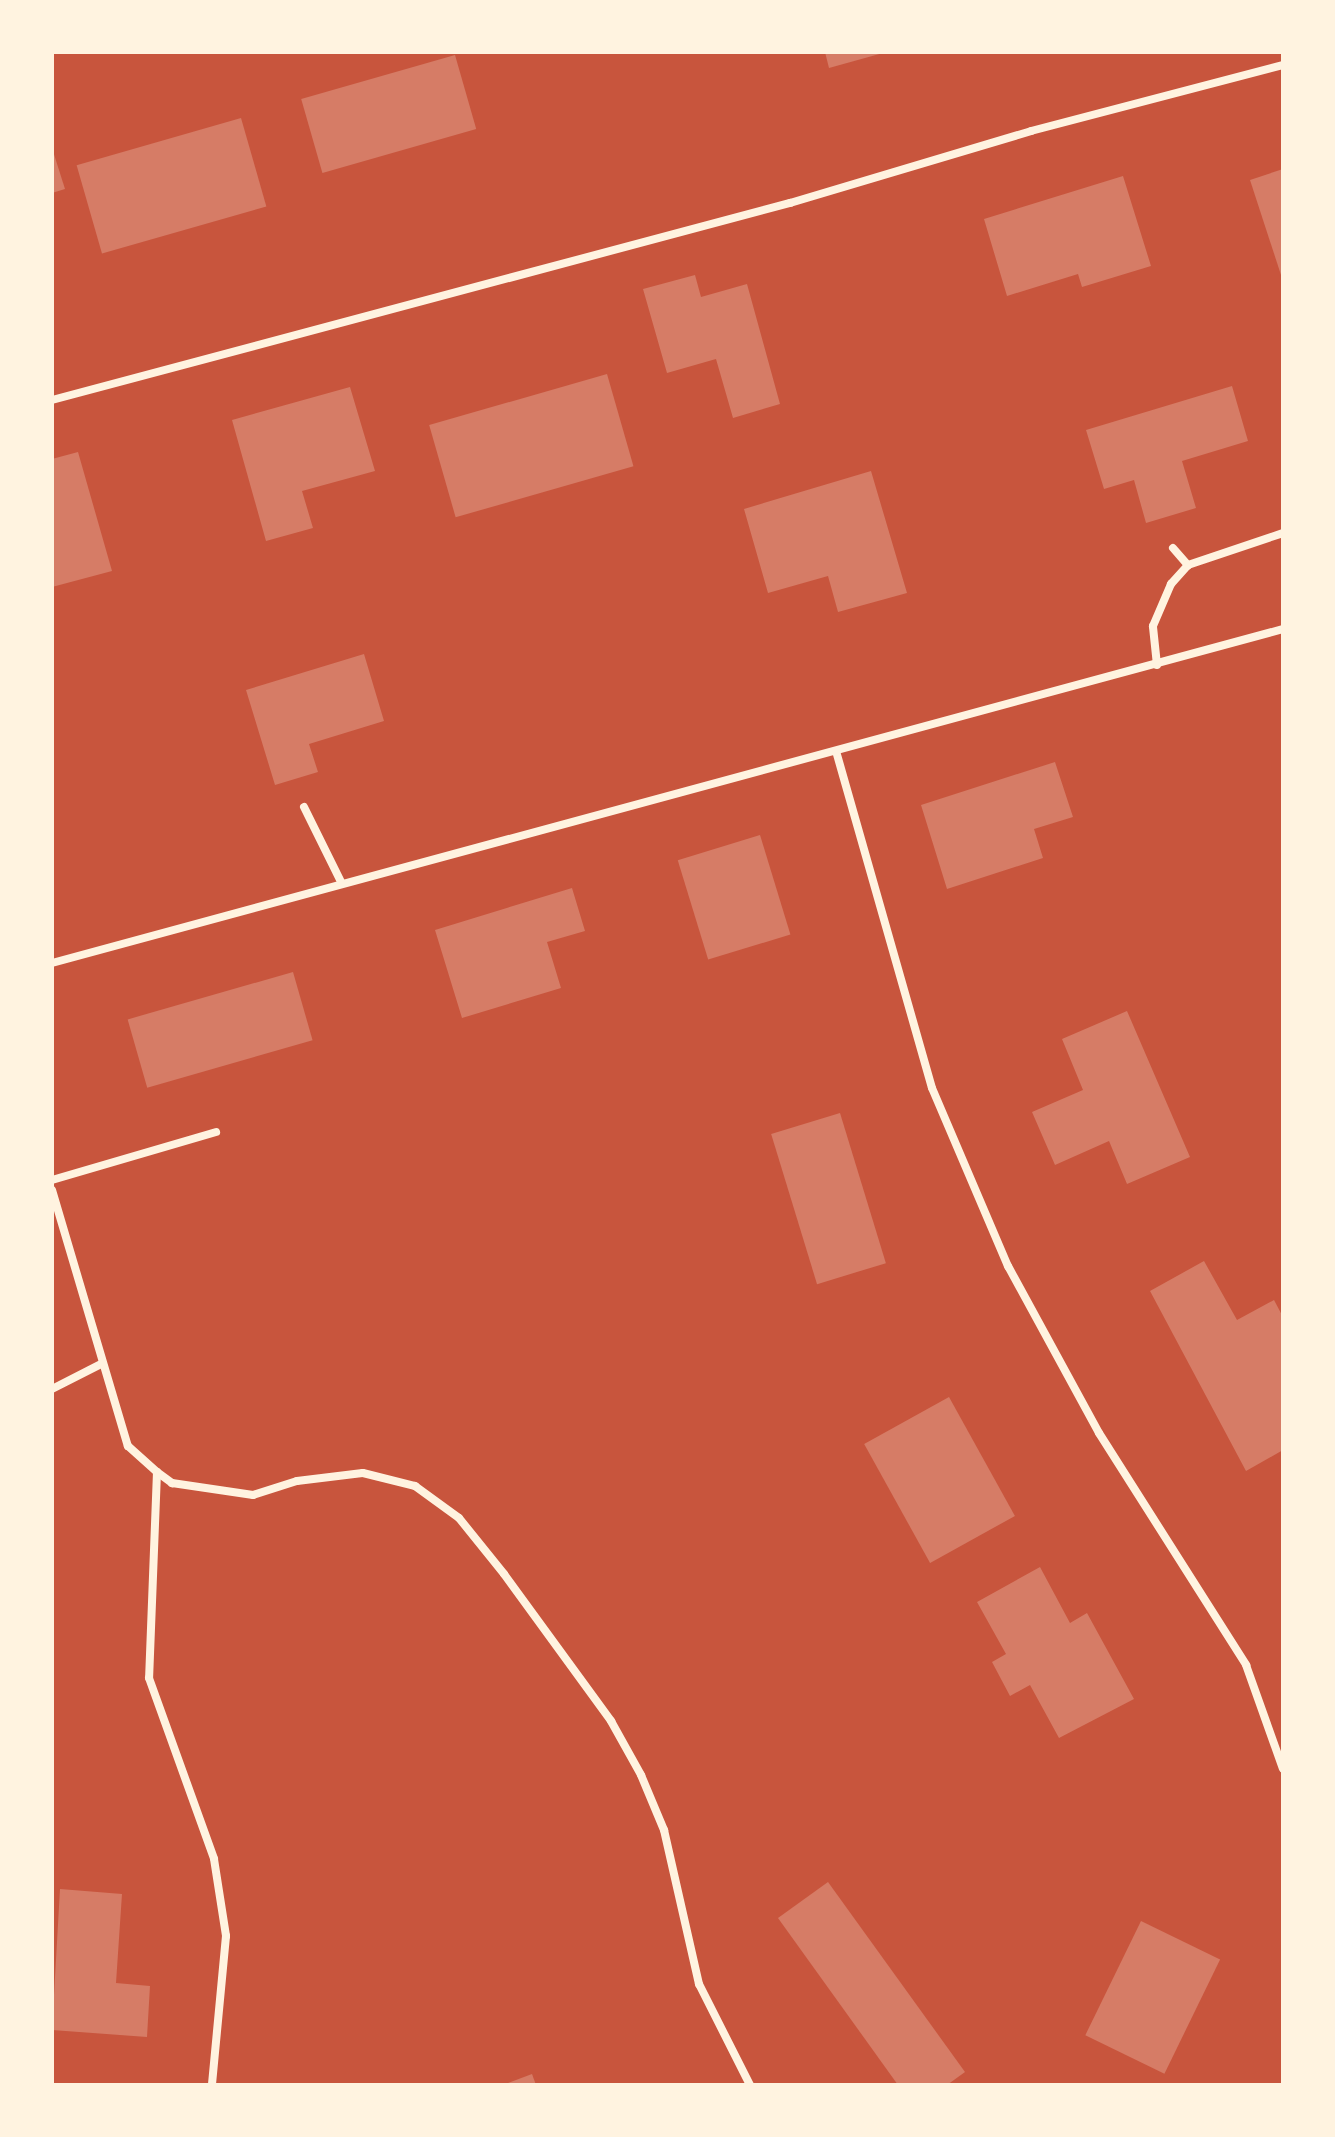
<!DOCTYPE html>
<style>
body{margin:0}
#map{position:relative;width:1335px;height:2137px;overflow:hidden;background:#c8553d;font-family:"Golos Text",sans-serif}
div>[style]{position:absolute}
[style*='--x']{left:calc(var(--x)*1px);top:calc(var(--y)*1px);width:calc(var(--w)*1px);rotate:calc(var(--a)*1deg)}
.building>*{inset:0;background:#d67c66;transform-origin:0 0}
.minor>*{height:8px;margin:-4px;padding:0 4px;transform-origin:4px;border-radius:4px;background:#fff3e0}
span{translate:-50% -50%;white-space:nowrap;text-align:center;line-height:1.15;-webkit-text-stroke:6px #fff3e0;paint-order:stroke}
.frame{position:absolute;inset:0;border:54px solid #fff3e0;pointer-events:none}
</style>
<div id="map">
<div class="building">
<div style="clip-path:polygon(825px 52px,883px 52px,883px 53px,829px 68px)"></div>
<div style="left:455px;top:55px;width:77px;height:160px;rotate:74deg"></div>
<div style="left:241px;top:118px;width:92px;height:171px;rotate:74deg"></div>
<div style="clip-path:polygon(52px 148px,65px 189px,52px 193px)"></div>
<div style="clip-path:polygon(1283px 169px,1283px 278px,1282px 278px,1250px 180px)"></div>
<div style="clip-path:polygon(1123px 176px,1151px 266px,1082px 287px,1078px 274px,1007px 296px,984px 219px)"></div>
<div style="clip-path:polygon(695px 275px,701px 297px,747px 284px,780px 404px,733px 418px,716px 359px,667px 373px,643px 289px)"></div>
<div style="left:607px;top:374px;width:96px;height:185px;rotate:74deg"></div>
<div style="clip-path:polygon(1232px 386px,1248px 441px,1182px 461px,1196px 508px,1146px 523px,1134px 480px,1104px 489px,1086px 430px)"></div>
<div style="clip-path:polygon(350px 387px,375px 471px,302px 491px,313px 528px,266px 541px,232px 420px)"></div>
<div style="clip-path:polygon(78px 452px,112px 571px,52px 587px,52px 459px)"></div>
<div style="clip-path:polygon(871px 471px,907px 593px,838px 612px,828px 576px,768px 593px,744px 509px)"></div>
<div style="clip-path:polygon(364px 654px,384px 721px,309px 744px,318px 772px,275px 785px,246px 690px)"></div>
<div style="clip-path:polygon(1055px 762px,1073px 817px,1034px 829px,1043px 858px,947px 889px,921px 805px)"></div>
<div style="left:760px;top:835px;width:104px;height:86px;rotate:73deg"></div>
<div style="clip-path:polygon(572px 888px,585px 931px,547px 942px,561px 988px,462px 1018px,435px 930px)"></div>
<div style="left:293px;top:972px;width:71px;height:172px;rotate:74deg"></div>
<div style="clip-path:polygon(1127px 1011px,1190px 1157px,1127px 1184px,1109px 1141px,1055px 1165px,1032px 1112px,1083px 1090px,1062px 1039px)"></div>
<div style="left:840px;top:1113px;width:157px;height:72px;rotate:73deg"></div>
<div style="clip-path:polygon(1204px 1261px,1237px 1320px,1274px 1300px,1283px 1317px,1283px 1450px,1246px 1471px,1150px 1291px)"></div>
<div style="left:949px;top:1397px;width:136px;height:97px;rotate:61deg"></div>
<div style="clip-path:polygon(1040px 1567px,1070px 1623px,1087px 1613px,1134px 1699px,1059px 1738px,1030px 1685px,1010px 1696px,992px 1662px,1006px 1654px,977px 1602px)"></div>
<div style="clip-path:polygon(828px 1882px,965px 2072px,947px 2085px,898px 2085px,778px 1918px)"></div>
<div style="clip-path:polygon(60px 1889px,122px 1894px,116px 1983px,150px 1986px,147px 2037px,52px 2030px)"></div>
<div style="left:1141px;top:1921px;width:88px;height:127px;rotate:26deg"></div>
<div style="clip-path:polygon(532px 2074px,536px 2085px,503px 2085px)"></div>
</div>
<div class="minor">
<div style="--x:52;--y:400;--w:764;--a:-14.95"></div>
<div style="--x:790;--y:203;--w:252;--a:-16.6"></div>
<div style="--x:1031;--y:131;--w:260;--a:-14.7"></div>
<div style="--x:1173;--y:548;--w:23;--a:49"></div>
<div style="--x:1157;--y:665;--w:39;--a:-96"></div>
<div style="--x:1153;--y:626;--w:46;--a:-66.8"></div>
<div style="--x:1171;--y:584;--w:25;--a:-48"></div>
<div style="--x:1188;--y:565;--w:100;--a:-18.6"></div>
<div style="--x:836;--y:751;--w:350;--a:74.1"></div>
<div style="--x:932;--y:1088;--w:194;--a:66.9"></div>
<div style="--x:1008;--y:1266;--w:190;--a:61.4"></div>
<div style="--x:1099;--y:1433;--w:275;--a:57.6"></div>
<div style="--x:1246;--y:1665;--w:110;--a:70.4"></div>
<div style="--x:304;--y:807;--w:84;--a:63.7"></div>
<div style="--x:52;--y:963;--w:1276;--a:-15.18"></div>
<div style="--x:52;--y:1180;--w:171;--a:-16.3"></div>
<div style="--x:52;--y:1190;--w:267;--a:73.5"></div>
<div style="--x:128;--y:1446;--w:39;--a:42"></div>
<div style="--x:157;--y:1472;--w:19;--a:36"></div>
<div style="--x:172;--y:1483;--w:82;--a:8.4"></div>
<div style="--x:253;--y:1495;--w:46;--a:-17.7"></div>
<div style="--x:297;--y:1481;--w:66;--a:-6.9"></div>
<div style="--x:363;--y:1473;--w:54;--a:14"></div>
<div style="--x:415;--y:1486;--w:54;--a:36"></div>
<div style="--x:459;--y:1518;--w:72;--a:51.2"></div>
<div style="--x:504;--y:1574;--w:182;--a:53.9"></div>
<div style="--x:611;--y:1721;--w:62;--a:60.9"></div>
<div style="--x:641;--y:1775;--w:60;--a:67.3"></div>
<div style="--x:664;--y:1830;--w:158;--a:77.2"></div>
<div style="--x:699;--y:1984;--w:113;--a:63.2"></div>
<div style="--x:52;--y:1389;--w:57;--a:-27"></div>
<div style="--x:157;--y:1472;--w:206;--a:92.2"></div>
<div style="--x:149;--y:1678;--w:192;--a:70.2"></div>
<div style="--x:214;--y:1859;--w:78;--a:81.1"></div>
<div style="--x:226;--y:1936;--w:150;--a:95.4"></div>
</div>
<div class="frame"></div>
</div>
